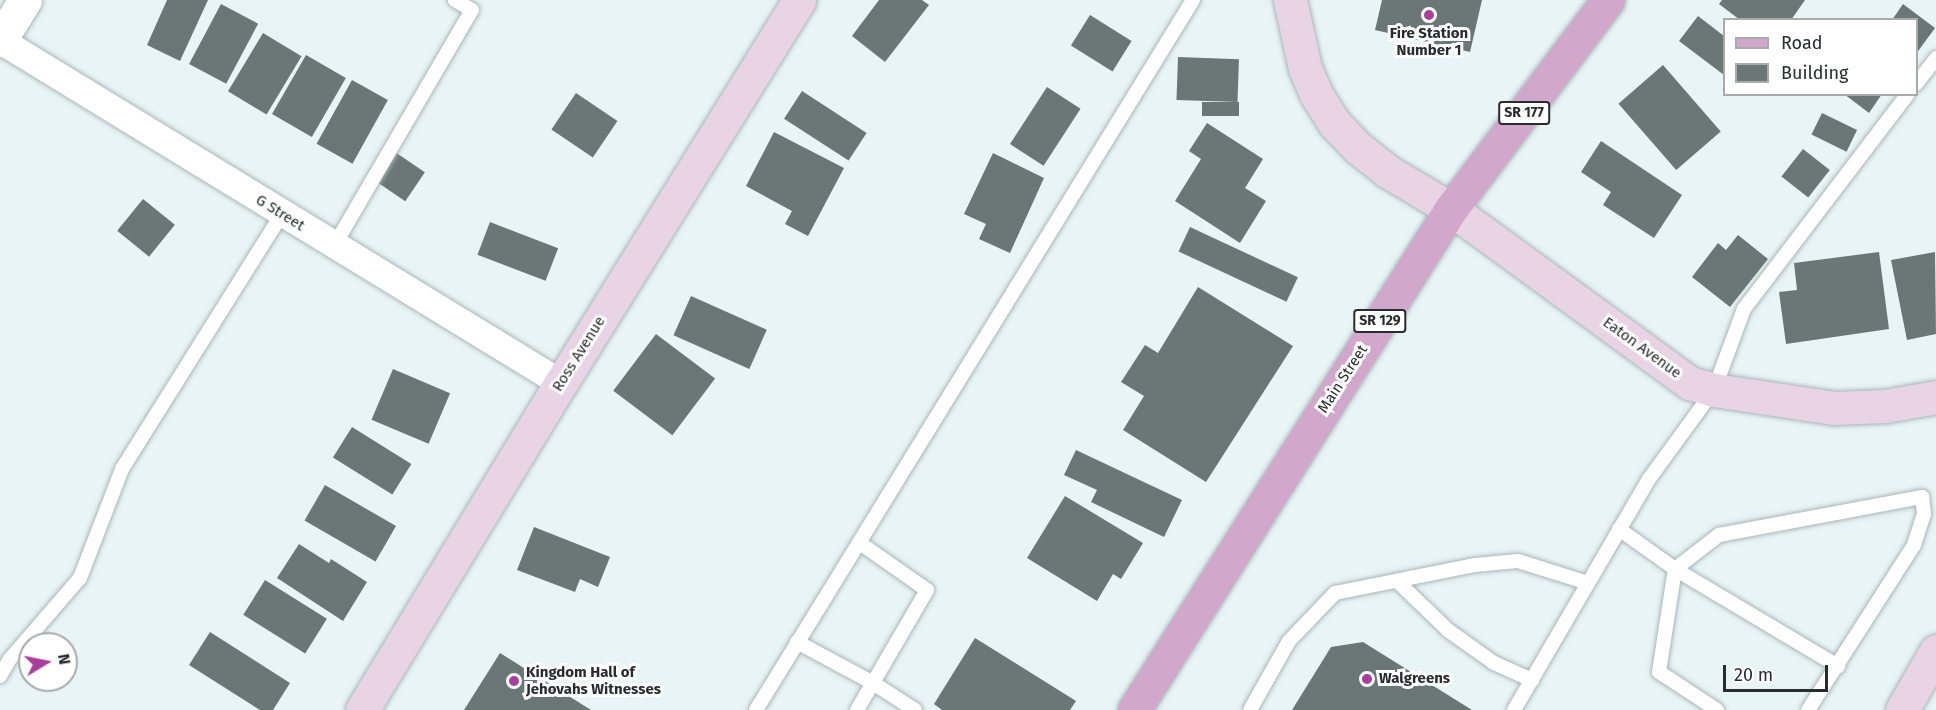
<!DOCTYPE html>
<style>
body{margin:0}
#map{position:relative;width:1936px;height:710px;overflow:hidden;background:#e8f4f6;font-family:"Fira Sans",sans-serif}
div>[style]{position:absolute}
[style*='--x']{left:calc(var(--x)*1px);top:calc(var(--y)*1px);width:calc(var(--w)*1px);rotate:calc(var(--a)*1deg)}
.building>*{inset:0;background:#6b7677;transform-origin:0 0}
.roads{filter:drop-shadow(0 0 2px #abb6b8) drop-shadow(0 0 2px #abb6b8)}
.service>*{height:14px;margin:-7px;padding:0 7px;transform-origin:7px;border-radius:7px;background:#fff}
.minor>*{height:27px;margin:-13.5px;padding:0 13.5px;transform-origin:13.5px;border-radius:13.5px;background:#fff}
.tertiary>*{height:33px;margin:-16.5px;padding:0 16.5px;transform-origin:16.5px;border-radius:16.5px;background:#fff}
.secondary>*{height:33px;margin:-16.5px;padding:0 16.5px;transform-origin:16.5px;border-radius:16.5px;background:#e8d4e5}
.primary>*{height:33px;margin:-16.5px;padding:0 16.5px;transform-origin:16.5px;border-radius:16.5px;background:#d1a8cb}
.dots>*{width:16px;height:16px;translate:-50% -50%;box-sizing:border-box;border:3px solid #fff;border-radius:50%}
span{translate:-50% -50%;white-space:nowrap;text-align:center;line-height:1.15;-webkit-text-stroke:6px #fff;paint-order:stroke}
.shield-label span{padding:2px 4px;background:#fff;border:2px solid;border-radius:4px;-webkit-text-stroke-width:0}
.shield-label{font-size:14px;color:#282c2d;font-weight:700}
.poi-label{font-size:15px;color:#282c2d;font-weight:700}
.left{translate:0 -50%;text-align:left}
.street-label{font-size:15px;color:#282c2d}
.legend{position:absolute;left:1723px;top:18px;width:195px;height:78px;box-sizing:border-box;background:#fff;border:2px solid #a9abab;margin:0;padding:8px 10px;list-style:none;font-size:18px;color:#282c2d}
.legend li{display:flex;align-items:center;gap:12px;height:30px}
.legend b{width:30px;border:2px solid #a9abab}
.north{position:absolute;left:18px;top:632px;width:60px;height:60px;box-sizing:border-box;background:#fff;border:2px solid #a9abab;border-radius:50%;rotate:80deg;font-size:16px;font-weight:700;line-height:24px;text-align:center;color:#282c2d}
.north::after{content:'';display:block;margin:auto;width:21px;height:27px;background:#aa3e9d;clip-path:polygon(50% 0,100% 100%,50% 72%,0 100%)}
.scale{position:absolute;left:1723px;top:665px;width:105px;height:27px;box-sizing:border-box;border:3px solid #282c2d;border-top:0;padding-left:8px;font-size:18px;line-height:21px;white-space:nowrap;color:#282c2d;-webkit-text-stroke:4px #fff;paint-order:stroke}
</style>
<div id="map">
<div class="building">
<div style="clip-path:polygon(167px 0,208px 0,180px 61px,147px 45px)"></div>
<div style="clip-path:polygon(879px 0,922px 0,929px 5px,885px 62px,852px 36px)"></div>
<div style="clip-path:polygon(1382px 0,1482px 0,1470px 52px,1375px 30px)"></div>
<div style="clip-path:polygon(1722px 0,1805px 0,1791px 20px,1740px 20px,1719px 4px)"></div>
<div style="left:221px;top:4px;width:42px;height:68px;rotate:28deg"></div>
<div style="clip-path:polygon(1903px 4px,1935px 28px,1916px 54px,1916px 20px,1892px 20px)"></div>
<div style="left:1090px;top:15px;width:49px;height:36px;rotate:32deg"></div>
<div style="clip-path:polygon(1698px 16px,1724px 36px,1724px 75px,1679px 41px)"></div>
<div style="left:263px;top:33px;width:45px;height:68px;rotate:31deg"></div>
<div style="left:306px;top:55px;width:46px;height:68px;rotate:30deg"></div>
<div style="left:1178px;top:57px;width:61px;height:43px;rotate:2deg"></div>
<div style="left:1663px;top:65px;width:88px;height:59px;rotate:49deg"></div>
<div style="left:352px;top:80px;width:41px;height:73px;rotate:29deg"></div>
<div style="left:1047px;top:87px;width:40px;height:68px;rotate:33deg"></div>
<div style="left:802px;top:91px;width:77px;height:33px;rotate:33deg"></div>
<div style="left:576px;top:93px;width:50px;height:44px;rotate:34deg"></div>
<div style="clip-path:polygon(1844px 94px,1882px 94px,1869px 113px)"></div>
<div style="left:1202px;top:102px;width:37px;height:14px"></div>
<div style="left:1822px;top:113px;width:39px;height:24px;rotate:26deg"></div>
<div style="clip-path:polygon(1207px 123px,1263px 159px,1245px 188px,1266px 201px,1240px 243px,1175px 201px,1201px 159px,1189px 151px)"></div>
<div style="clip-path:polygon(774px 132px,844px 168px,808px 236px,785px 224px,792px 211px,746px 186px)"></div>
<div style="clip-path:polygon(1601px 141px,1682px 195px,1654px 238px,1603px 205px,1611px 192px,1581px 172px)"></div>
<div style="left:1803px;top:149px;width:34px;height:35px;rotate:38deg"></div>
<div style="left:395px;top:152px;width:36px;height:35px;rotate:34deg"></div>
<div style="clip-path:polygon(993px 153px,1044px 178px,1010px 253px,979px 239px,986px 224px,964px 214px)"></div>
<div style="left:143px;top:199px;width:41px;height:41px;rotate:39deg"></div>
<div style="left:490px;top:222px;width:73px;height:35px;rotate:21deg"></div>
<div style="left:1190px;top:227px;width:119px;height:27px;rotate:25deg"></div>
<div style="clip-path:polygon(1738px 235px,1768px 259px,1730px 307px,1692px 277px,1718px 243px,1726px 250px)"></div>
<div style="clip-path:polygon(1879px 252px,1889px 329px,1786px 344px,1779px 292px,1797px 290px,1794px 263px)"></div>
<div style="clip-path:polygon(1935px 252px,1936px 334px,1907px 340px,1891px 260px)"></div>
<div style="clip-path:polygon(1198px 287px,1293px 346px,1206px 482px,1123px 430px,1144px 396px,1121px 382px,1145px 345px,1158px 353px)"></div>
<div style="left:691px;top:296px;width:83px;height:43px;rotate:24deg"></div>
<div style="left:656px;top:334px;width:74px;height:71px;rotate:37deg"></div>
<div style="left:393px;top:369px;width:62px;height:55px;rotate:23deg"></div>
<div style="left:352px;top:427px;width:70px;height:36px;rotate:32deg"></div>
<div style="clip-path:polygon(1076px 450px,1182px 500px,1164px 537px,1091px 502px,1097px 490px,1064px 475px)"></div>
<div style="left:325px;top:485px;width:82px;height:41px;rotate:30deg"></div>
<div style="clip-path:polygon(1065px 496px,1143px 543px,1121px 579px,1113px 574px,1097px 601px,1027px 558px)"></div>
<div style="clip-path:polygon(534px 527px,610px 557px,598px 587px,580px 579px,575px 592px,517px 570px)"></div>
<div style="clip-path:polygon(299px 544px,329px 563px,331px 559px,367px 582px,343px 621px,277px 578px)"></div>
<div style="left:265px;top:580px;width:73px;height:41px;rotate:32deg"></div>
<div style="clip-path:polygon(210px 632px,290px 683px,273px 710px,260px 710px,189px 665px)"></div>
<div style="clip-path:polygon(975px 638px,1076px 701px,1070px 710px,942px 710px,934px 704px)"></div>
<div style="clip-path:polygon(1363px 642px,1472px 710px,1292px 710px,1331px 647px)"></div>
<div style="clip-path:polygon(500px 653px,591px 710px,464px 710px)"></div>
</div>
<div class="roads">
<div class="service">
<div style="--x:1916;--y:84;--w:33;--a:-52"></div>
<div style="--x:334;--y:246;--w:273;--a:-59.7"></div>
<div style="--x:472;--y:10;--w:20;--a:-150"></div>
<div style="--x:1619;--y:529;--w:69;--a:35.5"></div>
<div style="--x:1675;--y:569;--w:190;--a:30.8"></div>
<div style="--x:1397;--y:581;--w:72;--a:43.9"></div>
<div style="--x:1449;--y:631;--w:55;--a:35.4"></div>
<div style="--x:1494;--y:663;--w:42;--a:24.1"></div>
<div style="--x:797;--y:642;--w:86;--a:28.3"></div>
<div style="--x:873;--y:683;--w:50;--a:32.7"></div>
<div style="--x:0;--y:676;--w:20;--a:-60"></div>
<div style="--x:10;--y:659;--w:107;--a:-49.2"></div>
<div style="--x:80;--y:578;--w:117;--a:-68.9"></div>
<div style="--x:122;--y:469;--w:301;--a:-57.9"></div>
<div style="--x:756;--y:710;--w:834;--a:-58.39"></div>
<div style="--x:857;--y:710;--w:139;--a:-59.7"></div>
<div style="--x:927;--y:590;--w:82;--a:-145"></div>
<div style="--x:1250;--y:710;--w:79;--a:-60.5"></div>
<div style="--x:1289;--y:641;--w:66;--a:-46.2"></div>
<div style="--x:1335;--y:593;--w:143;--a:-11.3"></div>
<div style="--x:1475;--y:565;--w:43;--a:-5.3"></div>
<div style="--x:1518;--y:561;--w:73;--a:17.4"></div>
<div style="--x:1514;--y:710;--w:268;--a:-59.7"></div>
<div style="--x:1649;--y:479;--w:110;--a:-53.9"></div>
<div style="--x:1714;--y:390;--w:86;--a:-69.7"></div>
<div style="--x:1744;--y:309;--w:270;--a:-52.7"></div>
<div style="--x:1717;--y:710;--w:69;--a:-146.8"></div>
<div style="--x:1659;--y:672;--w:104;--a:-81.2"></div>
<div style="--x:1675;--y:569;--w:56;--a:-37.7"></div>
<div style="--x:1719;--y:535;--w:207;--a:-10.6"></div>
<div style="--x:1922;--y:497;--w:17;--a:83"></div>
<div style="--x:1924;--y:514;--w:33;--a:108"></div>
<div style="--x:1914;--y:545;--w:196;--a:122.7"></div>
</div>
<div class="minor">
<div style="--x:0;--y:40;--w:658;--a:31.44"></div>
</div>
<div class="tertiary">
<div style="--x:0;--y:40;--w:47;--a:-58"></div>
</div>
<div class="secondary">
<div style="--x:1290;--y:0;--w:70;--a:77.6"></div>
<div style="--x:1305;--y:68;--w:28;--a:67"></div>
<div style="--x:1316;--y:94;--w:34;--a:58"></div>
<div style="--x:1334;--y:123;--w:35;--a:46"></div>
<div style="--x:1358;--y:148;--w:37;--a:38"></div>
<div style="--x:1387;--y:171;--w:74;--a:30.7"></div>
<div style="--x:1451;--y:209;--w:296;--a:36.1"></div>
<div style="--x:1690;--y:383;--w:25;--a:16"></div>
<div style="--x:1714;--y:390;--w:121;--a:8.5"></div>
<div style="--x:1834;--y:408;--w:51;--a:-2.2"></div>
<div style="--x:1885;--y:406;--w:52;--a:-10"></div>
<div style="--x:362;--y:710;--w:383;--a:-58.7"></div>
<div style="--x:561;--y:383;--w:451;--a:-58.1"></div>
<div style="--x:1902;--y:710;--w:68;--a:-60"></div>
</div>
<div class="primary">
<div style="--x:1134;--y:710;--w:593;--a:-57.68"></div>
<div style="--x:1451;--y:209;--w:261;--a:-53.1"></div>
</div>
</div>
<div class="dots">
<div style="left:1429px;top:15px;background:#aa3e9d"></div>
<div style="left:1367px;top:679px;background:#aa3e9d"></div>
<div style="left:514px;top:681px;background:#aa3e9d"></div>
</div>
<div class="shield-label">
<span style="left:1524px;top:113px">SR 177</span>
<span style="left:1380px;top:321px">SR 129</span>
</div>
<div class="poi-label">
<span style="left:1429px;top:42px">Fire Station<br>Number 1</span>
<span class="left" style="left:526px;top:681px">Kingdom Hall of<br>Jehovahs Witnesses</span>
<span class="left" style="left:1379px;top:679px">Walgreens</span>
</div>
<div class="street-label">
<span style="left:280px;top:213px;rotate:32deg">G Street</span>
<span style="left:1642px;top:348px;rotate:36deg">Eaton Avenue</span>
<span style="left:579px;top:354px;rotate:-58deg">Ross Avenue</span>
<span style="left:1343px;top:379px;rotate:-57deg">Main Street</span>
</div>
<ul class="legend">
<li><b style="height:8px;background:#d1a8cb"></b>Road</li>
<li><b style="height:16px;background:#6b7677"></b>Building</li>
</ul>
<div class="north">N</div>
<div class="scale">20 m</div>
</div>
